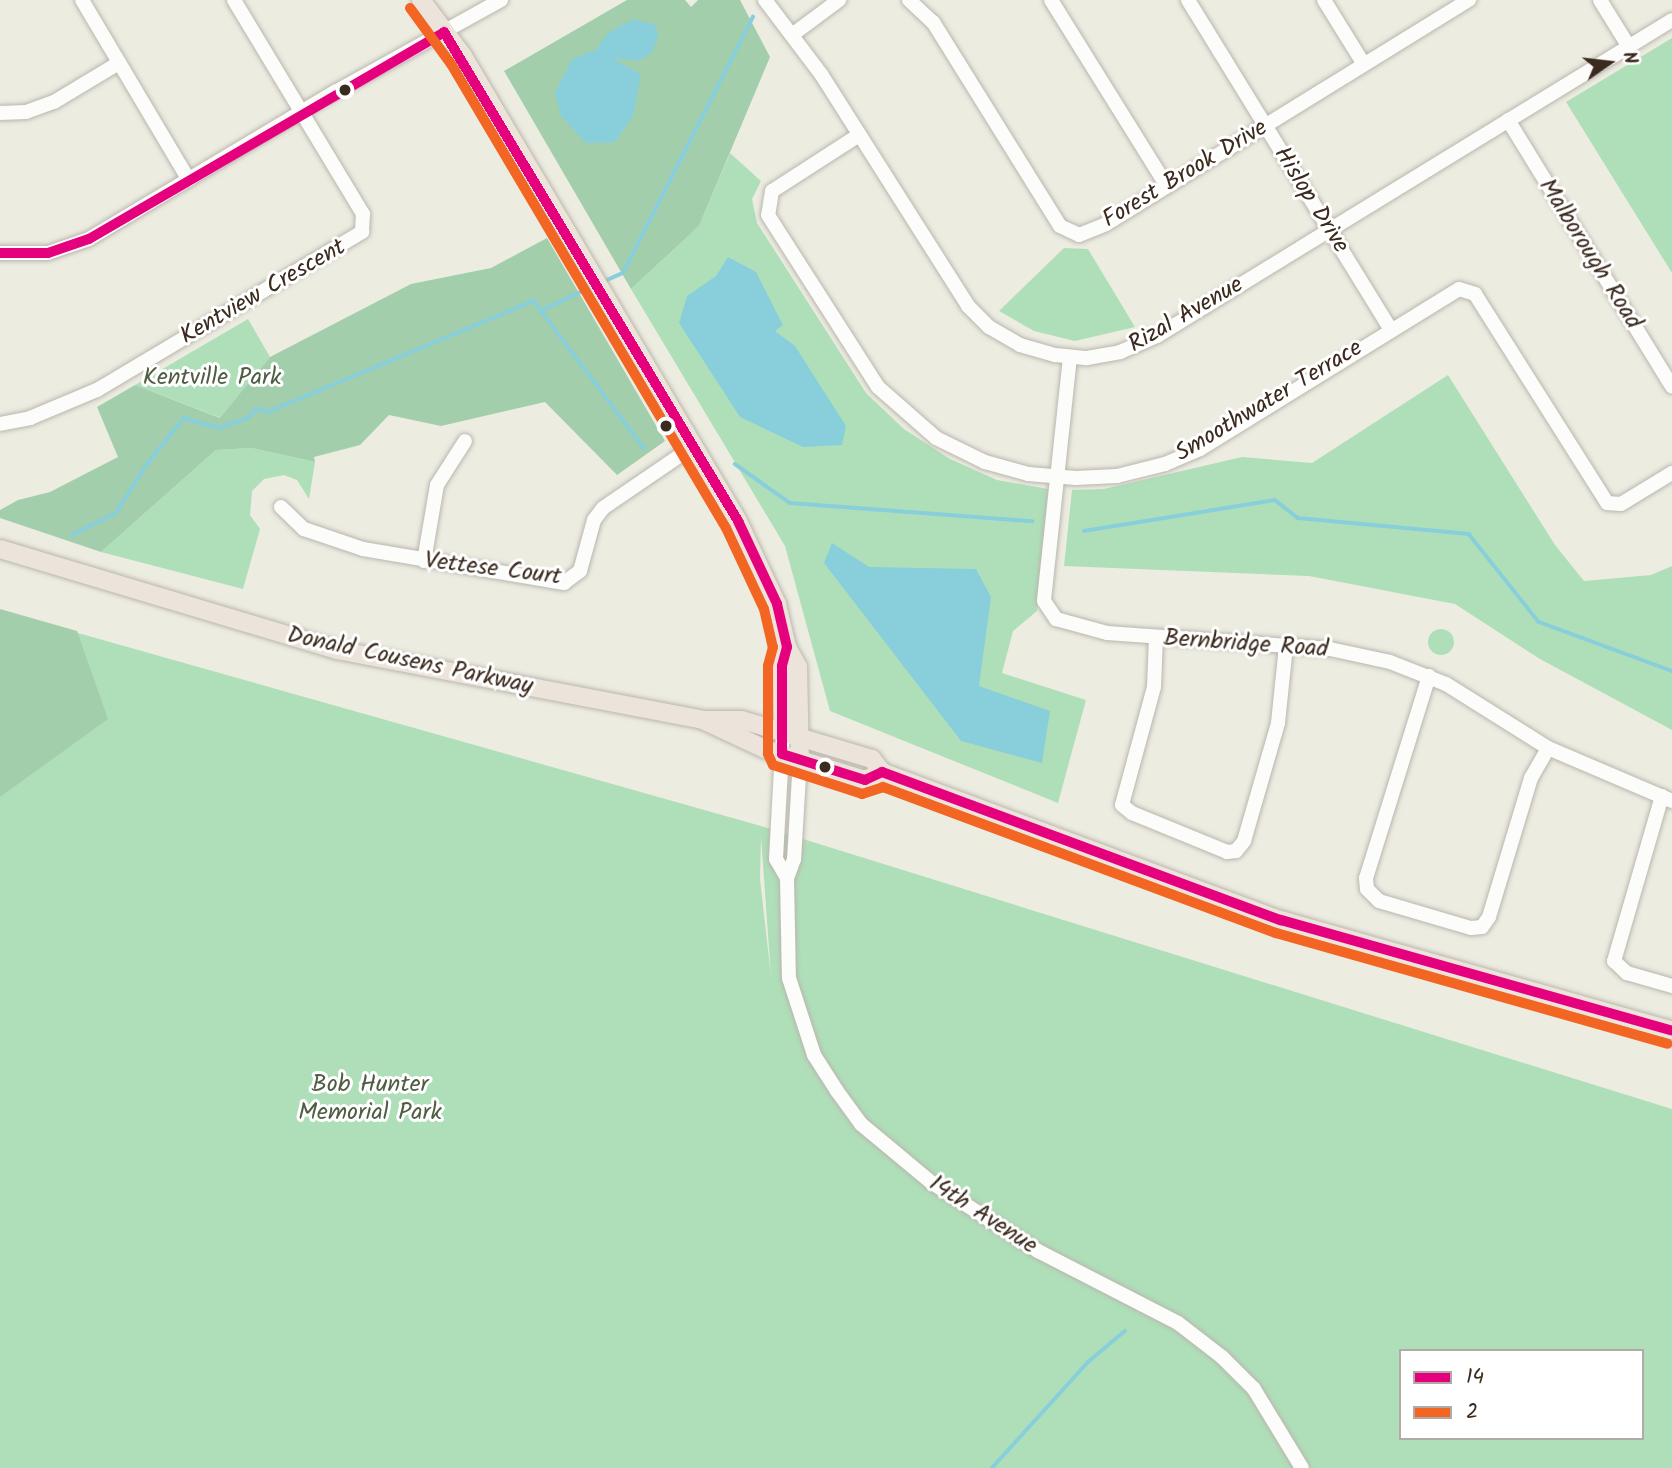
<!DOCTYPE html>
<style>
body{margin:0}
#map{position:relative;width:1672px;height:1468px;overflow:hidden;background:#edece1;font-family:Kalam,sans-serif}
div>[style]{position:absolute}
[style*='--x']{left:calc(var(--x)*1px);top:calc(var(--y)*1px);width:calc(var(--w)*1px);rotate:calc(var(--a)*1deg)}
.green>*{inset:0;background:#afdfb9}
.round{border-radius:50%}
.forest>*{inset:0;background:#a3ceac}
.water>*{inset:0;background:#88cfdb}
.stream>*{height:3.5px;margin:-1.75px;padding:0 1.75px;transform-origin:1.75px;border-radius:1.75px;background:#88cfdb}
.roads{filter:drop-shadow(0 0 2px #b9b6ae) drop-shadow(0 0 2px #b9b6ae)}
.minor>*{height:14px;margin:-7px;padding:0 7px;transform-origin:7px;border-radius:7px;background:#fcfcfa}
.major>*{height:18px;margin:-9px;padding:0 9px;transform-origin:9px;border-radius:9px;background:#ece4da}
.bus-1>*{height:10px;margin:-5px;padding:0 5px;transform-origin:5px;border-radius:5px;background:#e5007d}
.bus-2>*{height:10px;margin:-5px;padding:0 5px;transform-origin:5px;border-radius:5px;background:#f26522}
.dots>*{width:19px;height:19px;translate:-50% -50%;box-sizing:border-box;border:4px solid #fff;border-radius:50%}
span{translate:-50% -50%;white-space:nowrap;text-align:center;line-height:1.15;-webkit-text-stroke:6px #fff;paint-order:stroke}
.street-label{font-size:24px;color:#3b2a1e}
.park-label{font-size:24px;color:#4f5d43}
.legend{position:absolute;left:1399px;top:1349px;width:245px;height:91px;box-sizing:border-box;background:#fff;border:2px solid #b1aaa5;margin:0;padding:9px 12px;list-style:none;font-size:21px;color:#3b2a1e}
.legend li{display:flex;align-items:center;gap:14px;height:35px}
.legend b{width:35px;border:2px solid #b1aaa5}
.north{position:absolute;left:1574px;top:28px;width:70px;height:70px;-webkit-text-stroke:5px #fff;paint-order:stroke;rotate:76deg;font-size:19px;font-weight:700;line-height:28px;text-align:center;color:#3b2a1e}
.north::after{content:'';display:block;margin:auto;width:24px;height:32px;background:#3b2a1e;clip-path:polygon(50% 0,100% 100%,50% 72%,0 100%)}
</style>
<div id="map">
<div class="green">
<div style="clip-path:polygon(1672px 38px,1672px 273px,1566px 102px)"></div>
<div style="clip-path:polygon(730px 153px,761px 181px,752px 199px,757px 223px,866px 393px,904px 429px,950px 459px,997px 480px,1048px 489px,1037px 611px,1013px 631px,1002px 673px,1086px 700px,1058px 803px,830px 711px,785px 546px,631px 289px,699px 226px)"></div>
<div style="clip-path:polygon(1064px 248px,1088px 249px,1135px 327px,1075px 341px,1034px 331px,999px 311px)"></div>
<div style="clip-path:polygon(248px 319px,270px 357px,221px 418px,135px 385px)"></div>
<div style="clip-path:polygon(1448px 375px,1555px 545px,1584px 581px,1651px 575px,1672px 566px,1672px 730px,1540px 659px,1455px 604px,1309px 576px,1064px 566px,1072px 490px,1104px 489px,1242px 457px,1312px 463px)"></div>
<div style="clip-path:polygon(252px 448px,315px 462px,309px 499px,297px 480px,284px 475px,264px 479px,252px 491px,250px 515px,260px 529px,243px 589px,101px 552px,216px 450px)"></div>
<div style="clip-path:polygon(evenodd,0 611px,761px 826px,1672px 1109px,1672px 1468px,0 1468px,0 611px,761px 837px,771px 976px,760px 879px,761px 837px,0 611px,1401px 1351px,1642px 1351px,1642px 1438px,1401px 1438px,1401px 1351px)"></div>
<div class="round" style="left:1428px;top:629px;width:26px;height:26px"></div>
</div>
<div class="forest">
<div style="clip-path:polygon(627px 0,685px 0,691px 7px,698px 0,740px 0,770px 57px,699px 226px,631px 289px,504px 71px)"></div>
<div style="clip-path:polygon(547px 238px,665px 441px,617px 475px,545px 402px,441px 426px,389px 415px,360px 445px,314px 457px,315px 462px,252px 448px,216px 450px,101px 552px,0 518px,0 510px,18px 500px,50px 492px,118px 457px,97px 407px,135px 385px,220px 418px,270px 357px,411px 284px,491px 268px)"></div>
<div style="clip-path:polygon(0 609px,77px 631px,108px 719px,0 797px)"></div>
</div>
<div class="water">
<div style="clip-path:polygon(633px 19px,656px 25px,658px 37px,652px 52px,638px 61px,612px 58px,641px 74px,633px 116px,615px 142px,586px 143px,561px 116px,555px 93px,572px 59px,596px 50px,608px 33px)"></div>
<div style="clip-path:polygon(728px 257px,756px 272px,783px 325px,775px 331px,795px 346px,846px 426px,842px 445px,803px 447px,740px 417px,679px 323px,687px 296px,716px 276px)"></div>
<div style="clip-path:polygon(832px 543px,869px 567px,976px 569px,991px 597px,979px 686px,1050px 711px,1042px 763px,961px 741px,824px 563px)"></div>
</div>
<div class="stream">
<div style="--x:607;--y:280;--w:17;--a:-24"></div>
<div style="--x:623;--y:273;--w:287;--a:-63.1"></div>
<div style="--x:540;--y:311;--w:54;--a:-25.1"></div>
<div style="--x:735;--y:464;--w:67;--a:35.3"></div>
<div style="--x:790;--y:503;--w:243;--a:4.3"></div>
<div style="--x:1084;--y:531;--w:193;--a:-9.2"></div>
<div style="--x:1275;--y:500;--w:29;--a:38"></div>
<div style="--x:1298;--y:518;--w:172;--a:5.3"></div>
<div style="--x:1469;--y:534;--w:112;--a:51.5"></div>
<div style="--x:1539;--y:622;--w:142;--a:20.2"></div>
<div style="--x:72;--y:535;--w:49;--a:-26.6"></div>
<div style="--x:116;--y:513;--w:58;--a:-57.7"></div>
<div style="--x:147;--y:464;--w:59;--a:-51.2"></div>
<div style="--x:184;--y:418;--w:36;--a:16"></div>
<div style="--x:219;--y:428;--w:31;--a:-19"></div>
<div style="--x:248;--y:418;--w:12;--a:-48"></div>
<div style="--x:256;--y:409;--w:12;--a:14"></div>
<div style="--x:268;--y:412;--w:288;--a:-22.7"></div>
<div style="--x:534;--y:301;--w:184;--a:53.2"></div>
<div style="--x:992;--y:1468;--w:143;--a:-47.8"></div>
<div style="--x:1088;--y:1362;--w:48;--a:-40"></div>
</div>
<div class="roads">
<div class="minor">
<div style="--x:82;--y:0;--w:209;--a:59.3"></div>
<div style="--x:765;--y:0;--w:93;--a:52.9"></div>
<div style="--x:821;--y:74;--w:275;--a:57.6"></div>
<div style="--x:968;--y:306;--w:30;--a:45"></div>
<div style="--x:989;--y:327;--w:36;--a:30"></div>
<div style="--x:1020;--y:345;--w:37;--a:16"></div>
<div style="--x:1056;--y:355;--w:31;--a:6"></div>
<div style="--x:1087;--y:358;--w:34;--a:-10"></div>
<div style="--x:1120;--y:352;--w:40;--a:-23.4"></div>
<div style="--x:1157;--y:336;--w:604;--a:-31.53"></div>
<div style="--x:909;--y:0;--w:33;--a:43"></div>
<div style="--x:933;--y:22;--w:240;--a:58.1"></div>
<div style="--x:1060;--y:226;--w:21;--a:25"></div>
<div style="--x:1079;--y:235;--w:29;--a:-22"></div>
<div style="--x:1106;--y:224;--w:427;--a:-31.7"></div>
<div style="--x:1051;--y:0;--w:219;--a:58.1"></div>
<div style="--x:1188;--y:0;--w:385;--a:58.4"></div>
<div style="--x:1324;--y:0;--w:74;--a:58.2"></div>
<div style="--x:1600;--y:0;--w:55;--a:58.3"></div>
<div style="--x:792;--y:35;--w:59;--a:-36.7"></div>
<div style="--x:0;--y:113;--w:26;--a:-2"></div>
<div style="--x:26;--y:112;--w:30;--a:-20"></div>
<div style="--x:54;--y:102;--w:76;--a:-31"></div>
<div style="--x:1508;--y:120;--w:313;--a:58.4"></div>
<div style="--x:859;--y:135;--w:103;--a:147.2"></div>
<div style="--x:772;--y:191;--w:24;--a:99"></div>
<div style="--x:768;--y:215;--w:204;--a:57.4"></div>
<div style="--x:878;--y:387;--w:77;--a:41.3"></div>
<div style="--x:936;--y:438;--w:55;--a:26.1"></div>
<div style="--x:985;--y:462;--w:45;--a:15.6"></div>
<div style="--x:1028;--y:474;--w:48;--a:4.8"></div>
<div style="--x:1076;--y:478;--w:41;--a:-2.8"></div>
<div style="--x:1117;--y:476;--w:49;--a:-14"></div>
<div style="--x:1165;--y:464;--w:38;--a:-23"></div>
<div style="--x:1200;--y:449;--w:304;--a:-31.7"></div>
<div style="--x:1459;--y:289;--w:17;--a:17"></div>
<div style="--x:1475;--y:294;--w:247;--a:57.7"></div>
<div style="--x:1607;--y:503;--w:14;--a:4"></div>
<div style="--x:1621;--y:504;--w:60;--a:-31.3"></div>
<div style="--x:0;--y:253;--w:48;--a:0"></div>
<div style="--x:48;--y:253;--w:43;--a:-18.9"></div>
<div style="--x:89;--y:239;--w:287;--a:-30.9"></div>
<div style="--x:335;--y:92;--w:190;--a:-29"></div>
<div style="--x:1070;--y:357;--w:245;--a:96.1"></div>
<div style="--x:1044;--y:601;--w:22;--a:56"></div>
<div style="--x:1056;--y:619;--w:53;--a:15.4"></div>
<div style="--x:1107;--y:633;--w:224;--a:4.1"></div>
<div style="--x:1330;--y:649;--w:61;--a:12.2"></div>
<div style="--x:1390;--y:662;--w:60;--a:21.4"></div>
<div style="--x:1446;--y:684;--w:120;--a:32.1"></div>
<div style="--x:1548;--y:748;--w:135;--a:23.1"></div>
<div style="--x:0;--y:424;--w:31;--a:-11"></div>
<div style="--x:30;--y:418;--w:73;--a:-22.7"></div>
<div style="--x:97;--y:390;--w:309;--a:-30.8"></div>
<div style="--x:362;--y:232;--w:18;--a:-87"></div>
<div style="--x:363;--y:214;--w:250;--a:-121.1"></div>
<div style="--x:281;--y:507;--w:32;--a:44"></div>
<div style="--x:304;--y:529;--w:62;--a:18.7"></div>
<div style="--x:363;--y:549;--w:204;--a:9.6"></div>
<div style="--x:564;--y:583;--w:20;--a:-37"></div>
<div style="--x:580;--y:571;--w:53;--a:-74.6"></div>
<div style="--x:594;--y:520;--w:15;--a:-53"></div>
<div style="--x:603;--y:508;--w:110;--a:-34.3"></div>
<div style="--x:424;--y:561;--w:77;--a:-80.3"></div>
<div style="--x:437;--y:485;--w:52;--a:-57.5"></div>
<div style="--x:1156;--y:637;--w:50;--a:92.3"></div>
<div style="--x:1154;--y:687;--w:122;--a:105.2"></div>
<div style="--x:1122;--y:805;--w:13;--a:39"></div>
<div style="--x:1132;--y:813;--w:103;--a:22.3"></div>
<div style="--x:1227;--y:852;--w:9;--a:-6"></div>
<div style="--x:1236;--y:851;--w:13;--a:-51"></div>
<div style="--x:1244;--y:841;--w:123;--a:-73.9"></div>
<div style="--x:1278;--y:723;--w:78;--a:-84.1"></div>
<div style="--x:1429;--y:676;--w:212;--a:107.3"></div>
<div style="--x:1366;--y:878;--w:11;--a:85"></div>
<div style="--x:1367;--y:889;--w:17;--a:45"></div>
<div style="--x:1379;--y:901;--w:96;--a:16.4"></div>
<div style="--x:1471;--y:928;--w:11;--a:-5"></div>
<div style="--x:1482;--y:927;--w:12;--a:-55"></div>
<div style="--x:1489;--y:917;--w:145;--a:-73.2"></div>
<div style="--x:1531;--y:778;--w:34;--a:-60"></div>
<div style="--x:783;--y:733;--w:126;--a:93.2"></div>
<div style="--x:776;--y:859;--w:22;--a:60"></div>
<div style="--x:800;--y:759;--w:100;--a:93.4"></div>
<div style="--x:794;--y:859;--w:20;--a:110"></div>
<div style="--x:787;--y:878;--w:100;--a:88.9"></div>
<div style="--x:789;--y:978;--w:81;--a:72"></div>
<div style="--x:814;--y:1055;--w:43;--a:57.4"></div>
<div style="--x:837;--y:1091;--w:41;--a:54"></div>
<div style="--x:861;--y:1124;--w:92;--a:39.7"></div>
<div style="--x:932;--y:1183;--w:126;--a:32.7"></div>
<div style="--x:1038;--y:1251;--w:157;--a:27.2"></div>
<div style="--x:1178;--y:1323;--w:56;--a:37.7"></div>
<div style="--x:1222;--y:1357;--w:45;--a:45"></div>
<div style="--x:1254;--y:1389;--w:92;--a:58.7"></div>
<div style="--x:1662;--y:796;--w:172;--a:106.2"></div>
<div style="--x:1614;--y:961;--w:18;--a:43"></div>
<div style="--x:1627;--y:973;--w:47;--a:16.1"></div>
</div>
<div class="major">
<div style="--x:421;--y:0;--w:70;--a:53.1"></div>
<div style="--x:463;--y:56;--w:540;--a:59.4"></div>
<div style="--x:738;--y:521;--w:92;--a:64.8"></div>
<div style="--x:777;--y:604;--w:44;--a:76.9"></div>
<div style="--x:787;--y:647;--w:23;--a:61"></div>
<div style="--x:798;--y:667;--w:92;--a:88.8"></div>
<div style="--x:0;--y:549;--w:352;--a:16.7"></div>
<div style="--x:337;--y:650;--w:373;--a:10.8"></div>
<div style="--x:703;--y:720;--w:39;--a:0"></div>
<div style="--x:742;--y:720;--w:136;--a:16.7"></div>
<div style="--x:872;--y:759;--w:16;--a:52"></div>
<div style="--x:882;--y:772;--w:426;--a:20.4"></div>
<div style="--x:1281;--y:920;--w:406;--a:15.8"></div>
<div style="--x:703;--y:720;--w:68;--a:25.1"></div>
<div style="--x:765;--y:749;--w:105;--a:17.2"></div>
<div style="--x:865;--y:780;--w:19;--a:-25"></div>
<div style="--x:783;--y:733;--w:67;--a:-90.9"></div>
<div style="--x:782;--y:666;--w:20;--a:-75"></div>
</div>
</div>
<div class="bus-1">
<div style="--x:444;--y:32;--w:571;--a:58.98"></div>
<div style="--x:738;--y:521;--w:92;--a:64.8"></div>
<div style="--x:777;--y:604;--w:44;--a:76.9"></div>
<div style="--x:787;--y:647;--w:20;--a:105"></div>
<div style="--x:782;--y:666;--w:88;--a:90"></div>
<div style="--x:0;--y:253;--w:48;--a:0"></div>
<div style="--x:48;--y:253;--w:43;--a:-18.9"></div>
<div style="--x:89;--y:239;--w:411;--a:-30.2"></div>
<div style="--x:782;--y:754;--w:87;--a:17.4"></div>
<div style="--x:865;--y:780;--w:19;--a:-25"></div>
<div style="--x:882;--y:772;--w:426;--a:20.4"></div>
<div style="--x:1281;--y:920;--w:406;--a:15.8"></div>
</div>
<div class="bus-2">
<div style="--x:410;--y:8;--w:69;--a:53.8"></div>
<div style="--x:451;--y:64;--w:539;--a:59.35"></div>
<div style="--x:726;--y:528;--w:89;--a:64.9"></div>
<div style="--x:764;--y:609;--w:39;--a:77"></div>
<div style="--x:773;--y:647;--w:20;--a:105"></div>
<div style="--x:768;--y:666;--w:88;--a:90"></div>
<div style="--x:768;--y:754;--w:12;--a:66"></div>
<div style="--x:773;--y:765;--w:94;--a:18"></div>
<div style="--x:862;--y:794;--w:22;--a:-18"></div>
<div style="--x:883;--y:787;--w:419;--a:20.4"></div>
<div style="--x:1276;--y:933;--w:407;--a:15.8"></div>
</div>
<div class="dots">
<div style="left:345px;top:90px;background:#3b2a1e"></div>
<div style="left:666px;top:426px;background:#3b2a1e"></div>
<div style="left:825px;top:767px;background:#3b2a1e"></div>
</div>
<div class="street-label">
<span style="left:1185px;top:174px;rotate:-31deg">Forest Brook Drive</span>
<span style="left:1311px;top:200px;rotate:58deg">Hislop Drive</span>
<span style="left:1590px;top:254px;rotate:58deg">Malborough Road</span>
<span style="left:263px;top:292px;rotate:-30deg">Kentview Crescent</span>
<span style="left:1186px;top:315px;rotate:-30deg">Rizal Avenue</span>
<span style="left:1269px;top:401px;rotate:-31deg">Smoothwater Terrace</span>
<span style="left:493px;top:569px;rotate:7deg">Vettese Court</span>
<span style="left:1246px;top:644px;rotate:4deg">Bernbridge Road</span>
<span style="left:410px;top:661px;rotate:12deg">Donald Cousens Parkway</span>
<span style="left:983px;top:1215px;rotate:33deg">14th Avenue</span>
</div>
<div class="park-label">
<span style="left:212px;top:378px">Kentville Park</span>
<span style="left:370px;top:1099px">Bob Hunter<br>Memorial Park</span>
</div>
<ul class="legend">
<li><b style="height:9px;background:#e5007d"></b>14</li>
<li><b style="height:9px;background:#f26522"></b>2</li>
</ul>
<div class="north">N</div>
</div>
